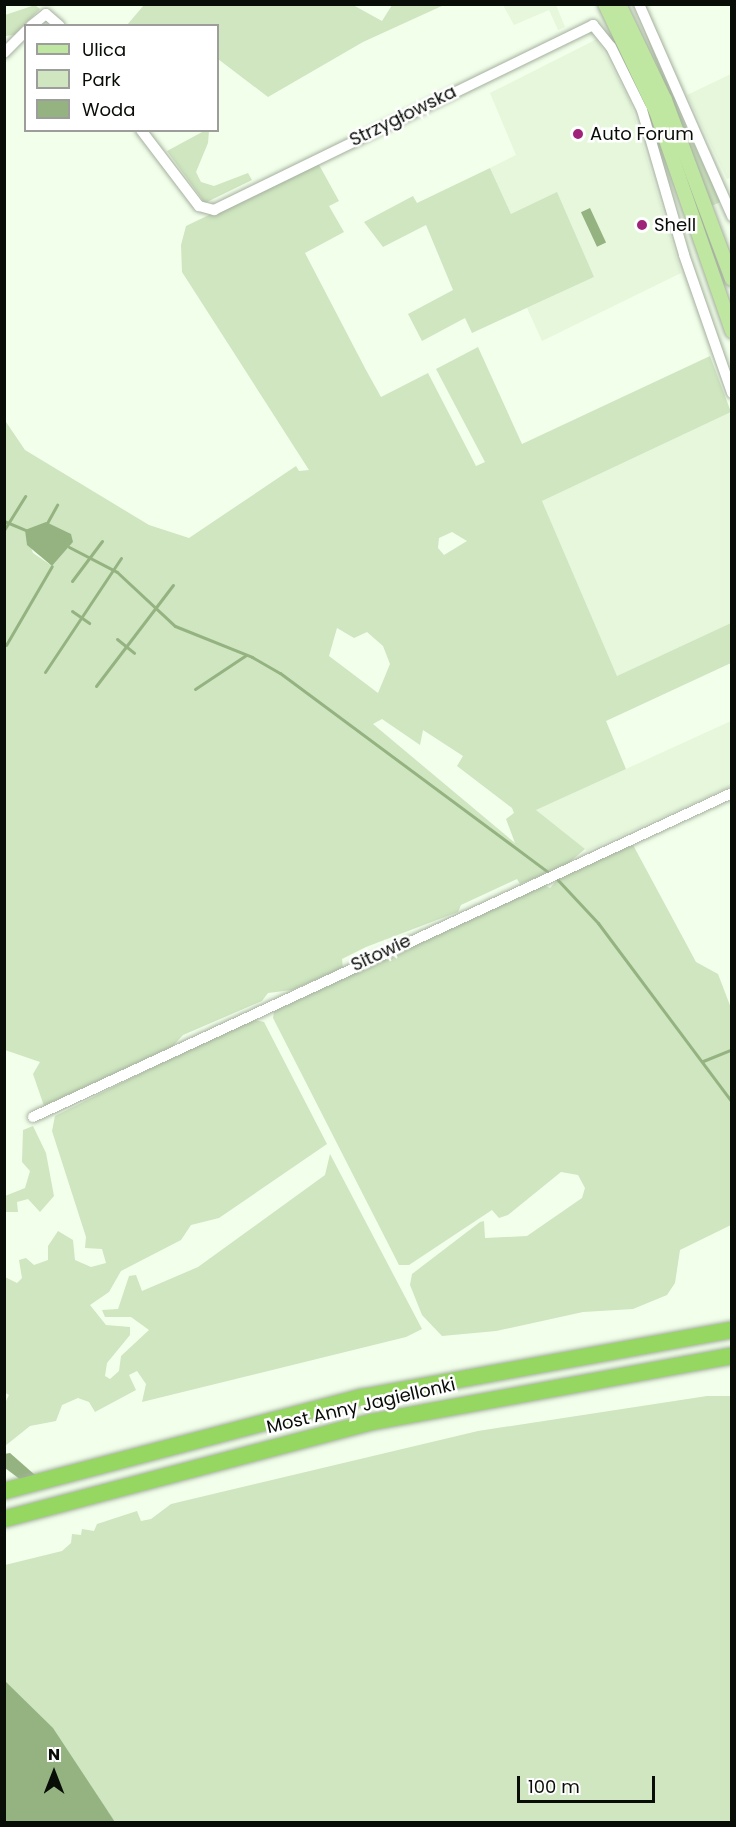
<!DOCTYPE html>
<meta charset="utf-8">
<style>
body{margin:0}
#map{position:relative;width:736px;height:1827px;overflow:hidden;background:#f2ffeb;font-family:Poppins,sans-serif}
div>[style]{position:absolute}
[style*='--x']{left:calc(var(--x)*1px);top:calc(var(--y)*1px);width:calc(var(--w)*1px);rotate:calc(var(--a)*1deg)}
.built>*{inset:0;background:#e6f7dc}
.green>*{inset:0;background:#cfe6c0}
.water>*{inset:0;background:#95b381;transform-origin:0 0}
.stream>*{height:3px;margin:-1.5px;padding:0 1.5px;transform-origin:1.5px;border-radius:1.5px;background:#95b381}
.roads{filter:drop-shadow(0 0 2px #a4b09d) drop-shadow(0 0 2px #a4b09d)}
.minor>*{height:10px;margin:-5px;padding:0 5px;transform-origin:5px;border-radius:5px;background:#fff}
.major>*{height:14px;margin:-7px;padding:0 7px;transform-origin:7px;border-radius:7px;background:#c0e7a1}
.highway>*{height:16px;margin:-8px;padding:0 8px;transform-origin:8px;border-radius:8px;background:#96d762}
.dots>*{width:16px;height:16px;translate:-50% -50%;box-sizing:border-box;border:3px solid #fff;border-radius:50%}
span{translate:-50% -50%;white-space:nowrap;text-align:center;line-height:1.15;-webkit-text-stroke:5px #fff;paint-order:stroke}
.street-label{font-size:18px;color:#090d07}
.poi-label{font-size:18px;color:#090d07}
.left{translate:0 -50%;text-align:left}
.frame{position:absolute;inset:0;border:6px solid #090d07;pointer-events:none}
.legend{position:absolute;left:24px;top:24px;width:195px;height:108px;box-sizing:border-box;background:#fff;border:2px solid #9d9e9c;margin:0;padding:8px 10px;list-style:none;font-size:18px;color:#090d07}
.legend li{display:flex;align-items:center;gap:12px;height:30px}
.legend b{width:30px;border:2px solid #9d9e9c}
.north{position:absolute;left:24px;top:1743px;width:60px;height:60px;-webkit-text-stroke:4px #fff;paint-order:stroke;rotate:0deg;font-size:16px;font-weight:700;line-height:24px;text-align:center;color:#090d07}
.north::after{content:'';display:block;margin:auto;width:21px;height:27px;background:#090d07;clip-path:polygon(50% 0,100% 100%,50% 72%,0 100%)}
.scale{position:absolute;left:517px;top:1776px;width:138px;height:27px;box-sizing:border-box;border:3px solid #090d07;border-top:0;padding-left:8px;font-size:18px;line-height:21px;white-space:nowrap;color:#090d07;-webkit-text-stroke:4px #fff;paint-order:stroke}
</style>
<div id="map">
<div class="built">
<div style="clip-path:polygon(503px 5px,556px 5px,565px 27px,558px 30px,549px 10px,514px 25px)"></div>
<div style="clip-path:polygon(597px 39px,630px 101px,681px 273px,542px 341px,527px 308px,594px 277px,511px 214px,490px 168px,516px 155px,490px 93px)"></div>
<div style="clip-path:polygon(731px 74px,732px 177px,727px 179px,687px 95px)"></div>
<div style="clip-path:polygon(731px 412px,731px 623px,617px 676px,542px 501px)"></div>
<div style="clip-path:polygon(731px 721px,731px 786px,587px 851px,536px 810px)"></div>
</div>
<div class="green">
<div style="clip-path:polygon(35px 5px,40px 9px,14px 35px,5px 36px,5px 15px)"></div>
<div style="clip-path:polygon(144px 5px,353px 5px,382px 21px,392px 5px,444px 5px,363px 42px,268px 97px,218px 59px,218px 26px,127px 25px)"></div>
<div style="clip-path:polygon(643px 27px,678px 110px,721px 202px,711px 206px)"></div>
<div style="clip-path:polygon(204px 131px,209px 131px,208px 143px,196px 172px,201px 182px,214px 186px,248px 173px,252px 180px,205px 203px,167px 151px)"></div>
<div style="clip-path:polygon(evenodd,318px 163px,339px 201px,329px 206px,344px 232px,305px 253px,366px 370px,381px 397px,428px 373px,476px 466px,485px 462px,436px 369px,478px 347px,522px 444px,710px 356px,731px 412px,542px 501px,617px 676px,731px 623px,731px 663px,606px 721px,626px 769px,536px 810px,585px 849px,565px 866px,520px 884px,517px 879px,461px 905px,458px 912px,366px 947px,342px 959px,343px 968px,292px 990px,268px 993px,262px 1001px,183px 1035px,172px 1047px,44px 1106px,33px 1074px,40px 1062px,5px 1050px,4px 419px,25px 450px,149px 525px,189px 538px,296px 466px,299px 471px,309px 470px,182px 272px,181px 245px,186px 226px,318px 163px,452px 532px,467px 541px,444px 555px,438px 548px,439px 538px,452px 532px,318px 163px,29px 541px,73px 542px,52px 566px,33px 553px,29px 541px,318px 163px,337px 628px,354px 638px,367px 632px,383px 646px,390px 664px,378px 693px,329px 656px,337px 628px,318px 163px,382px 719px,420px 745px,423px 730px,463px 756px,457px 766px,512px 808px,514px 813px,506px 819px,515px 843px,373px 724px,382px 719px)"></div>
<div style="clip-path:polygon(490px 168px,511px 214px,557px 192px,594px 277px,472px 333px,465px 318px,422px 341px,408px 314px,453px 290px,426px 225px,383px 247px,364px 222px,413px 196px,417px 203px)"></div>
<div style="clip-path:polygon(632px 843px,696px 962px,718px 974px,731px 1008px,731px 1225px,680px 1250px,675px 1283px,667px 1295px,633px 1309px,583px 1312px,496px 1331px,442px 1336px,422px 1315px,410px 1285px,412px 1274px,480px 1222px,484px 1221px,485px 1238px,527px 1236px,582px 1198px,585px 1188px,578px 1175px,561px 1172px,508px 1215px,499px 1218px,492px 1210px,409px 1265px,399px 1265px,273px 1018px,274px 1011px,544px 885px,550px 888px,562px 875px)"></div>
<div style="clip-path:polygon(250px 1019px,264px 1022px,327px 1144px,219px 1218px,191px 1225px,181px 1240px,121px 1271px,109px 1292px,90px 1305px,106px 1325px,130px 1327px,130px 1335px,107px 1363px,105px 1376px,110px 1379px,119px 1371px,121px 1356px,149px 1330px,131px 1317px,105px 1317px,102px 1310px,118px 1309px,129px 1276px,136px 1275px,142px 1291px,198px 1267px,325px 1175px,330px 1154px,422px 1329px,406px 1337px,142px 1402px,146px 1384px,137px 1371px,129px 1375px,136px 1390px,95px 1412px,89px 1402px,78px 1398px,62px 1405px,56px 1421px,30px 1426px,5px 1446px,5px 1403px,9px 1395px,4px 1392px,5px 1277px,17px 1283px,22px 1278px,19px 1260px,26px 1258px,34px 1265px,48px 1260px,48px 1246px,58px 1231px,73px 1240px,75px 1260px,91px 1267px,106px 1263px,102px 1249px,85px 1248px,86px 1237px,52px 1131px,55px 1116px)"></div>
<div style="clip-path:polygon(33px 1126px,46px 1153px,54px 1196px,40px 1212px,28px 1199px,17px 1202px,18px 1212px,5px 1212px,5px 1196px,25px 1188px,30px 1171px,22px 1162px,23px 1130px)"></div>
<div style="clip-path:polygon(707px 1396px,731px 1396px,731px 1822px,115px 1822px,67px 1753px,5px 1695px,5px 1565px,62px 1551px,71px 1543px,72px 1534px,81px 1535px,82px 1529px,94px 1531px,97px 1524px,137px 1511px,141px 1521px,151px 1519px,171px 1504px,478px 1431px)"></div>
</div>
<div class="water">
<div style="left:590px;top:208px;width:38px;height:10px;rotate:65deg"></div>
<div style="clip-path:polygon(46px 522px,71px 534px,73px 542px,52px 566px,27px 545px,25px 530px)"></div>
<div style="clip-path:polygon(10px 1453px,35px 1475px,21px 1480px,5px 1468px,4px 1454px)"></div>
<div style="clip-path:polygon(5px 1681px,53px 1728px,115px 1822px,5px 1822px)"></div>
</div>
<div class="stream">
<div style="--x:4;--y:521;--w:23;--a:23"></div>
<div style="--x:47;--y:523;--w:21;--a:-61"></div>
<div style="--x:4;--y:530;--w:40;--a:-58"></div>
<div style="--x:69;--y:547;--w:54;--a:27.5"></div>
<div style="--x:117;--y:572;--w:79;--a:43"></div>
<div style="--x:175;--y:626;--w:83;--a:21.9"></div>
<div style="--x:252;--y:657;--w:32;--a:30"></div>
<div style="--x:280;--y:673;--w:334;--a:36.6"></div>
<div style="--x:72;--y:581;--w:50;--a:-53.1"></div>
<div style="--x:72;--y:611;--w:21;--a:35"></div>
<div style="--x:117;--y:639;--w:22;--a:39"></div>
<div style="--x:6;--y:645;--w:91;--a:-59.8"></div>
<div style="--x:45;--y:672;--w:137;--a:-56.3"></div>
<div style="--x:96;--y:686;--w:127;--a:-52.7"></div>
<div style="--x:195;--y:689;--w:61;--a:-33.7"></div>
<div style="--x:556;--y:878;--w:62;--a:47"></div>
<div style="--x:598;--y:923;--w:224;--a:53.2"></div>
<div style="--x:703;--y:1061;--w:31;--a:-22"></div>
</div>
<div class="roads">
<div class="minor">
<div style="--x:639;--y:4;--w:232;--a:66.3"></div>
<div style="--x:31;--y:26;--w:19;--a:-39"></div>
<div style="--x:46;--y:14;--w:18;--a:41"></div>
<div style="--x:4;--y:53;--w:31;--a:-45"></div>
<div style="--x:141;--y:130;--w:96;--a:52.7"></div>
<div style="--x:199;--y:206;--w:16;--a:15"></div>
<div style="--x:214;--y:210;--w:422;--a:-26"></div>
<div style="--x:593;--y:25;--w:28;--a:51"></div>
<div style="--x:611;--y:47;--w:70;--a:63.8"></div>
<div style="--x:642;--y:110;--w:151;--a:73.8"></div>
<div style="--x:684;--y:255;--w:146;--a:70.8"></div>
<div style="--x:33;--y:1117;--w:770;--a:-24.87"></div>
</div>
<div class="major">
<div style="--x:605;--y:4;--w:119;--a:64.5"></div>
<div style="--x:656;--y:111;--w:233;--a:70.9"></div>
<div style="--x:619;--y:4;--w:106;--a:64.4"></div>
<div style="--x:665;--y:100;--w:191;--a:69.5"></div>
</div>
<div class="highway">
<div style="--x:4;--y:1491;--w:371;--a:-14.7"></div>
<div style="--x:363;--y:1397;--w:375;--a:-10.3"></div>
<div style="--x:4;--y:1519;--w:381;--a:-14.8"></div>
<div style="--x:372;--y:1422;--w:366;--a:-10.4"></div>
</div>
</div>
<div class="dots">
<div style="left:578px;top:134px;background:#9e2379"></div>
<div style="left:642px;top:225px;background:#9e2379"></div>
</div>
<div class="street-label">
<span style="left:403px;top:116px;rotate:-26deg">Strzygłowska</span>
<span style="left:381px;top:953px;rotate:-25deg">Sitowie</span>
<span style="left:361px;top:1406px;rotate:-13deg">Most Anny Jagiellonki</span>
</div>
<div class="poi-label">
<span class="left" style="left:590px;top:134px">Auto Forum</span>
<span class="left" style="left:654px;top:225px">Shell</span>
</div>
<div class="frame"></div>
<ul class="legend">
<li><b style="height:8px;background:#c0e7a1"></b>Ulica</li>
<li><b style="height:16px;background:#cfe6c0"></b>Park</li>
<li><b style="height:16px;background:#95b381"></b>Woda</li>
</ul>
<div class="north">N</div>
<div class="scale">100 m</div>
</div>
